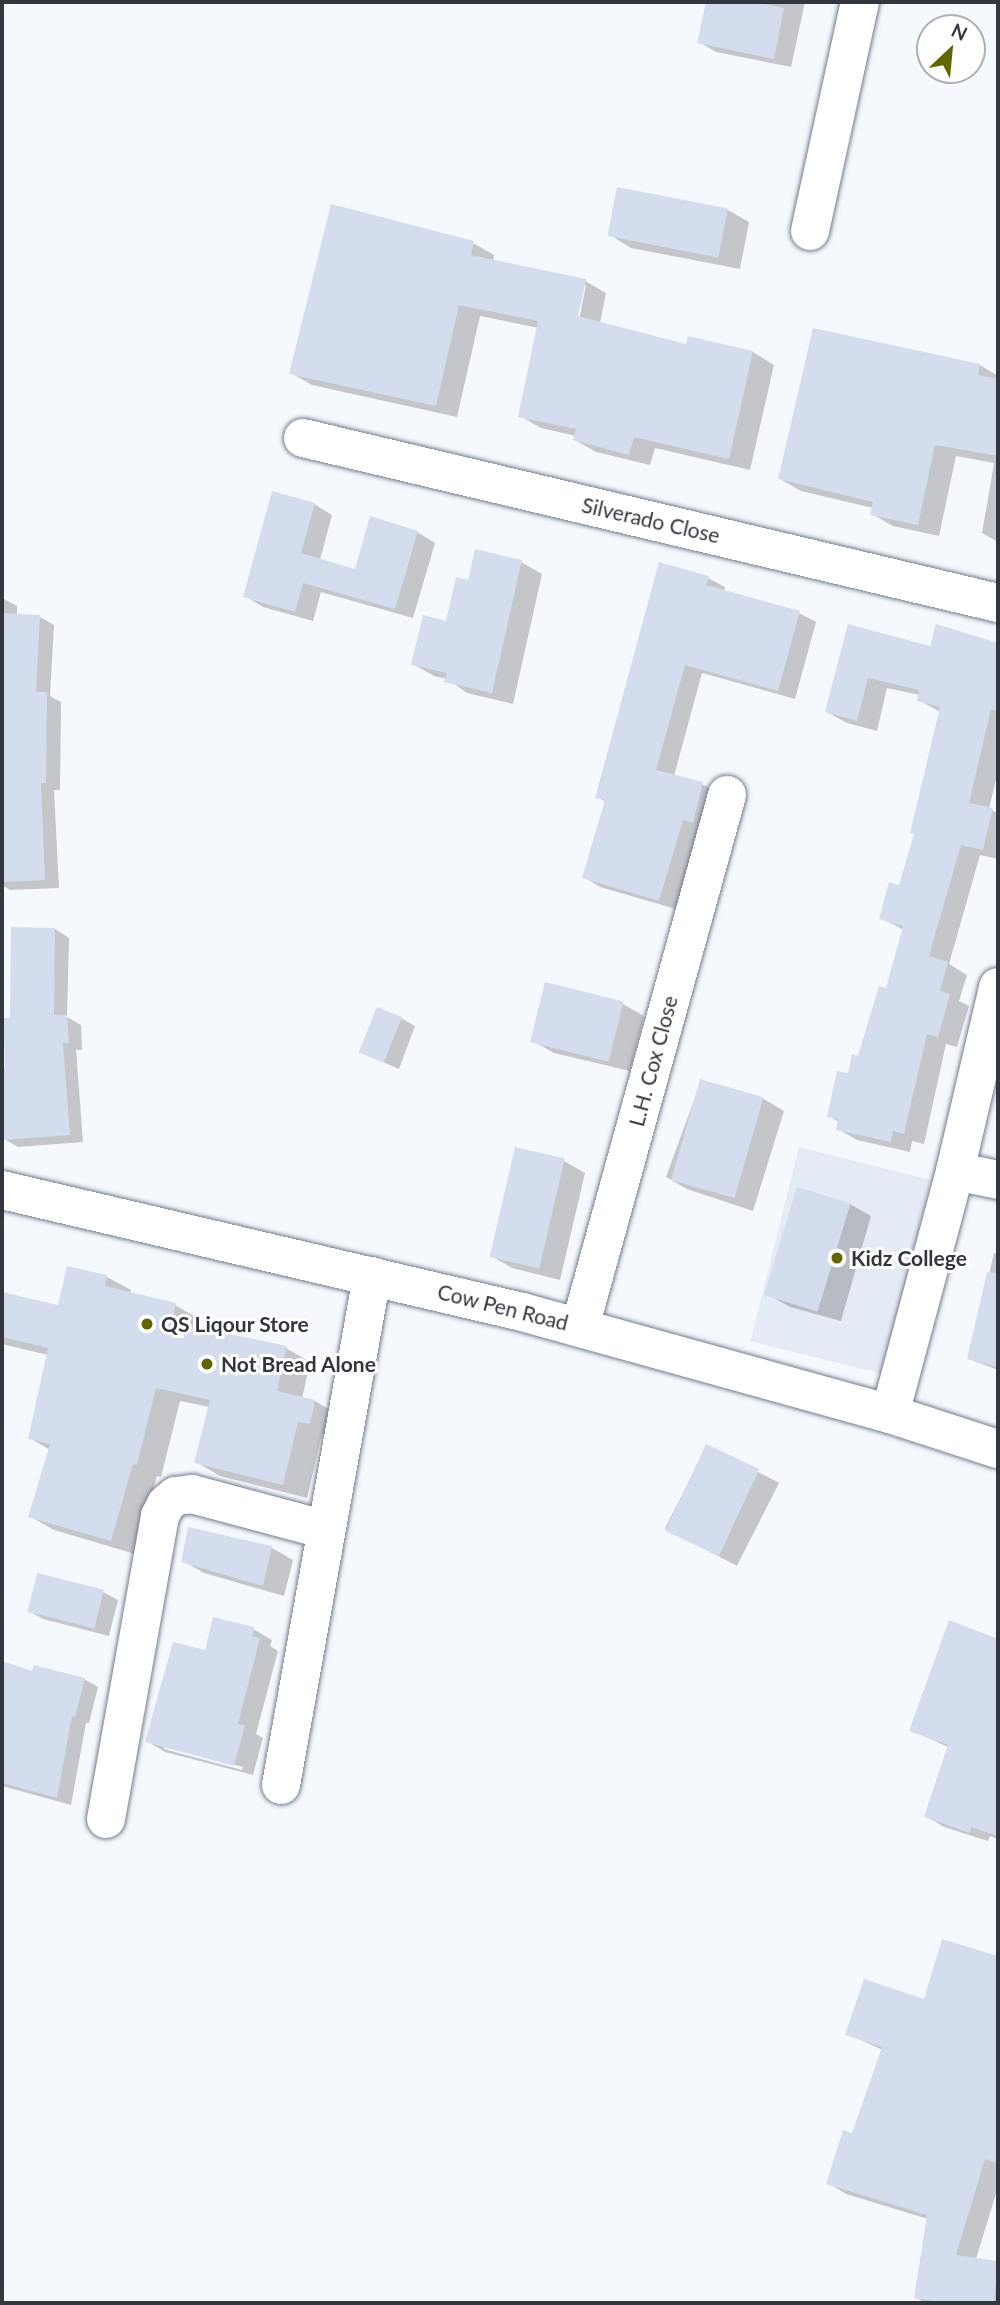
<!DOCTYPE html>
<style>
body{margin:0}
#map{position:relative;width:1000px;height:2305px;overflow:hidden;background:#f5f8fc;font-family:Lato,sans-serif}
div>[style]{position:absolute}
[style*='--x']{left:calc(var(--x)*1px);top:calc(var(--y)*1px);width:calc(var(--w)*1px);rotate:calc(var(--a)*1deg)}
.built>*{inset:0;background:#e5ebf6;transform-origin:0 0}
.shadow>*{inset:0;background:#0003;transform-origin:0 0}
.building>*{inset:0;background:#d4ddee;transform-origin:0 0}
.roads{filter:drop-shadow(0 0 2px #737d8f) drop-shadow(0 0 2px #737d8f)}
.street>*{height:38px;margin:-19px;padding:0 19px;transform-origin:19px;border-radius:19px;background:#fff}
.secondary>*{height:38px;margin:-19px;padding:0 19px;transform-origin:19px;border-radius:19px;background:#fff}
.dots>*{width:19px;height:19px;translate:-50% -50%;box-sizing:border-box;border:4px solid #fff;border-radius:50%}
span{translate:-50% -50%;white-space:nowrap;text-align:center;line-height:1.15;-webkit-text-stroke:6px #fff;paint-order:stroke}
.street-label{font-size:21px;color:#32363e}
.poi-label{font-size:21px;color:#32363e;font-weight:700}
.left{translate:0 -50%;text-align:left}
.frame{position:absolute;inset:0;border:4px solid #32363e;pointer-events:none}
.north{position:absolute;left:916px;top:14px;width:70px;height:70px;box-sizing:border-box;background:#fff;border:2px solid #adafb2;border-radius:50%;rotate:26deg;font-size:19px;font-weight:700;line-height:28px;text-align:center;color:#32363e}
.north::after{content:'';display:block;margin:auto;width:24px;height:32px;background:#636500;clip-path:polygon(50% 0,100% 100%,50% 72%,0 100%)}
</style>
<div id="map">
<div class="built">
<div style="left:799px;top:1147px;width:136px;height:200px;rotate:14deg"></div>
</div>
<div class="shadow">
<div style="clip-path:polygon(709px 2px,805px 2px,791px 67px,716px 52px,699px 42px)"></div>
<div style="clip-path:polygon(619px 189px,728px 210px,749px 222px,740px 269px,631px 248px,610px 235px)"></div>
<div style="clip-path:polygon(evenodd,473px 243px,494px 255px,493px 262px,585px 281px,606px 293px,600px 323px,688px 346px,753px 352px,774px 365px,750px 470px,655px 448px,650px 465px,596px 452px,575px 440px,576px 436px,541px 428px,520px 416px,539px 328px,480px 316px,457px 417px,312px 385px,291px 373px,473px 243px,583px 285px,586px 285px,578px 325px,575px 324px,583px 285px)"></div>
<div style="clip-path:polygon(980px 365px,998px 376px,998px 542px,982px 533px,994px 463px,956px 456px,939px 536px,893px 526px,872px 514px,873px 508px,801px 491px,780px 479px)"></div>
<div style="clip-path:polygon(314px 504px,332px 515px,320px 560px,356px 571px,417px 532px,435px 543px,413px 618px,321px 592px,313px 621px,263px 607px,245px 596px)"></div>
<div style="clip-path:polygon(521px 562px,542px 574px,513px 704px,467px 693px,447px 679px,434px 676px,413px 664px,447px 623px,469px 582px)"></div>
<div style="clip-path:polygon(708px 578px,725px 587px,724px 592px,799px 613px,816px 622px,795px 699px,702px 673px,674px 776px,702px 784px,719px 793px,676px 909px,600px 887px,584px 877px,606px 802px,597px 797px)"></div>
<div style="clip-path:polygon(2px 598px,17px 606px,17px 616px,40px 617px,54px 625px,50px 696px,61px 702px,60px 790px,54px 790px,59px 888px,10px 890px,2px 885px)"></div>
<div style="clip-path:polygon(849px 626px,932px 648px,937px 626px,998px 644px,998px 771px,989px 809px,998px 813px,998px 859px,980px 855px,949px 964px,967px 975px,959px 1001px,969px 1006px,957px 1047px,946px 1044px,924px 1144px,912px 1141px,910px 1152px,857px 1140px,838px 1129px,839px 1122px,829px 1116px,859px 1058px,887px 991px,904px 930px,881px 918px,900px 887px,915px 834px,940px 712px,919px 700px,920px 695px,887px 688px,877px 731px,847px 723px,827px 712px)"></div>
<div style="clip-path:polygon(55px 929px,69px 938px,67px 1017px,81px 1025px,82px 1050px,76px 1050px,83px 1142px,18px 1147px,4px 1139px,2px 1069px,7px 1069px,12px 1019px)"></div>
<div style="clip-path:polygon(623px 1004px,644px 1016px,630px 1071px,554px 1053px,533px 1041px)"></div>
<div style="clip-path:polygon(401px 1018px,415px 1026px,399px 1069px,362px 1053px)"></div>
<div style="clip-path:polygon(701px 1081px,764px 1099px,784px 1111px,753px 1211px,687px 1189px,666px 1177px)"></div>
<div style="clip-path:polygon(564px 1161px,585px 1173px,560px 1280px,512px 1268px,491px 1256px)"></div>
<div style="clip-path:polygon(850px 1204px,871px 1216px,841px 1321px,790px 1307px,769px 1295px)"></div>
<div style="clip-path:polygon(994px 1253px,998px 1254px,998px 1370px,969px 1359px)"></div>
<div style="clip-path:polygon(69px 1268px,107px 1277px,131px 1290px,130px 1294px,175px 1305px,199px 1319px,197px 1329px,286px 1348px,310px 1362px,302px 1399px,315px 1401px,339px 1415px,334px 1437px,322px 1434px,307px 1498px,220px 1476px,196px 1462px,210px 1407px,180px 1401px,161px 1477px,157px 1476px,135px 1554px,54px 1530px,31px 1517px,50px 1450px,30px 1438px,48px 1355px,2px 1344px,2px 1294px,59px 1307px)"></div>
<div style="left:707px;top:1446px;width:81px;height:93px;rotate:27deg"></div>
<div style="clip-path:polygon(272px 1548px,293px 1560px,284px 1596px,204px 1573px,183px 1561px)"></div>
<div style="clip-path:polygon(103px 1592px,118px 1600px,109px 1636px,43px 1619px,29px 1611px)"></div>
<div style="clip-path:polygon(950px 1623px,998px 1641px,998px 1839px,990px 1836px,988px 1841px,944px 1827px,926px 1816px,948px 1747px,911px 1730px)"></div>
<div style="clip-path:polygon(evenodd,253px 1629px,272px 1640px,270px 1646px,278px 1651px,256px 1734px,263px 1738px,253px 1775px,165px 1752px,147px 1741px,206px 1652px,253px 1629px,164px 1746px,243px 1767px,242px 1770px,164px 1749px,164px 1746px)"></div>
<div style="clip-path:polygon(2px 1663px,34px 1673px,84px 1679px,98px 1687px,89px 1723px,86px 1723px,71px 1805px,2px 1786px)"></div>
<div style="clip-path:polygon(943px 1941px,998px 1958px,998px 2187px,976px 2259px,998px 2263px,998px 2303px,926px 2303px,916px 2298px,928px 2219px,846px 2194px,828px 2183px,853px 2135px,883px 2050px,847px 2034px,925px 2002px)"></div>
</div>
<div class="building">
<div style="clip-path:polygon(706px 2px,755px 2px,784px 8px,774px 59px,697px 43px)"></div>
<div style="left:617px;top:187px;width:113px;height:50px;rotate:11deg"></div>
<div style="clip-path:polygon(331px 204px,474px 241px,471px 255px,586px 279px,578px 316px,686px 344px,688px 336px,753px 351px,729px 459px,634px 437px,629px 455px,573px 440px,576px 429px,518px 417px,538px 321px,459px 305px,436px 406px,289px 374px)"></div>
<div style="clip-path:polygon(813px 328px,980px 364px,978px 375px,998px 379px,998px 456px,935px 445px,918px 525px,870px 515px,873px 502px,778px 479px)"></div>
<div style="clip-path:polygon(272px 491px,315px 503px,301px 553px,355px 569px,370px 516px,418px 531px,395px 609px,303px 583px,295px 612px,243px 597px)"></div>
<div style="clip-path:polygon(475px 549px,522px 560px,492px 693px,444px 682px,447px 673px,411px 665px,423px 615px,446px 621px,456px 577px,468px 580px)"></div>
<div style="clip-path:polygon(659px 562px,709px 576px,706px 585px,800px 611px,778px 691px,685px 665px,656px 770px,703px 782px,693px 823px,683px 820px,659px 901px,582px 878px,605px 800px,595px 798px)"></div>
<div style="clip-path:polygon(2px 613px,40px 615px,36px 692px,47px 692px,46px 783px,41px 783px,45px 880px,2px 882px)"></div>
<div style="clip-path:polygon(848px 624px,930px 646px,936px 624px,998px 643px,998px 711px,991px 709px,969px 803px,993px 808px,983px 850px,961px 845px,929px 956px,948px 962px,940px 991px,950px 994px,938px 1037px,927px 1034px,904px 1134px,893px 1131px,891px 1142px,836px 1130px,838px 1119px,827px 1117px,837px 1071px,848px 1073px,852px 1054px,858px 1056px,879px 986px,886px 988px,903px 926px,879px 919px,889px 882px,899px 885px,914px 834px,910px 833px,940px 707px,917px 701px,919px 690px,868px 678px,857px 721px,825px 712px)"></div>
<div style="clip-path:polygon(11px 927px,55px 928px,54px 1015px,67px 1015px,69px 1043px,63px 1043px,70px 1135px,2px 1140px,2px 1068px,5px 1067px,3px 1018px,10px 1018px)"></div>
<div style="left:545px;top:982px;width:81px;height:62px;rotate:14deg"></div>
<div style="left:377px;top:1007px;width:27px;height:49px;rotate:22deg"></div>
<div style="left:700px;top:1079px;width:66px;height:105px;rotate:16deg"></div>
<div style="left:515px;top:1147px;width:51px;height:113px;rotate:13deg"></div>
<div style="left:797px;top:1187px;width:56px;height:113px;rotate:17deg"></div>
<div style="clip-path:polygon(67px 1266px,107px 1275px,105px 1286px,176px 1303px,172px 1322px,287px 1346px,277px 1391px,315px 1400px,310px 1424px,298px 1422px,283px 1485px,194px 1463px,210px 1400px,156px 1388px,137px 1465px,133px 1464px,111px 1541px,28px 1517px,50px 1444px,28px 1439px,48px 1348px,2px 1337px,2px 1292px,58px 1305px)"></div>
<div style="clip-path:polygon(987px 1272px,998px 1273px,998px 1367px,967px 1359px)"></div>
<div style="left:706px;top:1444px;width:59px;height:96px;rotate:25deg"></div>
<div style="clip-path:polygon(188px 1527px,272px 1546px,263px 1586px,181px 1562px)"></div>
<div style="left:37px;top:1573px;width:69px;height:40px;rotate:14deg"></div>
<div style="clip-path:polygon(213px 1617px,254px 1627px,252px 1636px,260px 1638px,238px 1724px,245px 1725px,234px 1766px,145px 1742px,173px 1642px,205px 1650px)"></div>
<div style="clip-path:polygon(949px 1620px,998px 1639px,998px 1836px,971px 1827px,970px 1833px,924px 1817px,948px 1745px,909px 1731px)"></div>
<div style="clip-path:polygon(2px 1661px,32px 1671px,34px 1665px,85px 1678px,75px 1717px,72px 1716px,57px 1798px,2px 1783px)"></div>
<div style="clip-path:polygon(942px 1939px,998px 1956px,998px 2164px,985px 2159px,956px 2255px,998px 2261px,994px 2303px,945px 2303px,914px 2298px,927px 2215px,826px 2184px,843px 2130px,852px 2133px,882px 2047px,845px 2035px,864px 1979px,924px 1999px)"></div>
</div>
<div class="roads">
<div class="street">
<div style="--x:810;--y:231;--w:234;--a:-77.7"></div>
<div style="--x:303;--y:438;--w:714;--a:13.36"></div>
<div style="--x:955;--y:1171;--w:44;--a:11.8"></div>
<div style="--x:580;--y:1327;--w:552;--a:-74.55"></div>
<div style="--x:890;--y:1414;--w:252;--a:-75"></div>
<div style="--x:955;--y:1171;--w:189;--a:-76.8"></div>
<div style="--x:281;--y:1785;--w:517;--a:-79.86"></div>
<div style="--x:106;--y:1819;--w:308;--a:-79.9"></div>
<div style="--x:160;--y:1516;--w:13;--a:-63"></div>
<div style="--x:166;--y:1504;--w:13;--a:-39"></div>
<div style="--x:176;--y:1496;--w:16;--a:-7"></div>
<div style="--x:192;--y:1494;--w:139;--a:15"></div>
</div>
<div class="secondary">
<div style="--x:2;--y:1190;--w:534;--a:13.2"></div>
<div style="--x:522;--y:1312;--w:382;--a:15.5"></div>
<div style="--x:890;--y:1414;--w:114;--a:18"></div>
</div>
</div>
<div class="dots">
<div style="left:837px;top:1258px;background:#636500"></div>
<div style="left:147px;top:1324px;background:#636500"></div>
<div style="left:207px;top:1364px;background:#636500"></div>
</div>
<div class="street-label">
<span style="left:651px;top:520px;rotate:13deg">Silverado Close</span>
<span style="left:653px;top:1061px;rotate:-75deg">L.H. Cox Close</span>
<span style="left:503px;top:1307px;rotate:14deg">Cow Pen Road</span>
</div>
<div class="poi-label">
<span class="left" style="left:851px;top:1258px">Kidz College</span>
<span class="left" style="left:161px;top:1324px">QS Liqour Store</span>
<span class="left" style="left:221px;top:1364px">Not Bread Alone</span>
</div>
<div class="frame"></div>
<div class="north">N</div>
</div>
